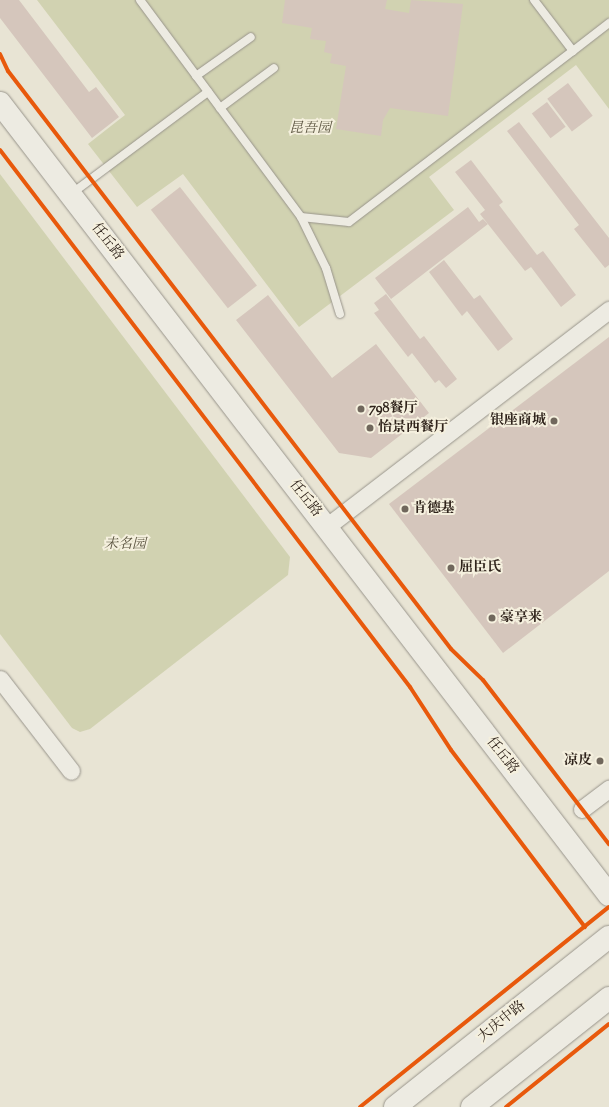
<!DOCTYPE html>
<meta charset="utf-8">
<style>
body{margin:0}
#map{position:relative;width:609px;height:1107px;overflow:hidden;background:#e8e4d4;font-family:"Sorts Mill Goudy","Noto Serif SC",serif}
div>[style]{position:absolute}
[style*='--x']{left:calc(var(--x)*1px);top:calc(var(--y)*1px);width:calc(var(--w)*1px);rotate:calc(var(--a)*1deg)}
.green>*{inset:0;background:#d1d2b1}
.building>*{inset:0;background:#d5c6bc;transform-origin:0 0}
.roads{filter:drop-shadow(0 0 1px #98948b) drop-shadow(0 0 1px #98948b)}
.lane>*{height:8px;margin:-4px;padding:0 4px;transform-origin:4px;border-radius:4px;background:#edebe2}
.street>*{height:17px;margin:-8.5px;padding:0 8.5px;transform-origin:8.5px;border-radius:8.5px;background:#edebe2}
.secondary>*{height:22px;margin:-11px;padding:0 11px;transform-origin:11px;border-radius:11px;background:#edebe2}
.cycleway>*{height:4px;margin:-2px;padding:0 2px;transform-origin:2px;border-radius:2px;background:#e8590c}
.dots>*{width:11px;height:11px;translate:-50% -50%;box-sizing:border-box;border:2px solid #f5f0de;border-radius:50%}
span{translate:-50% -50%;white-space:nowrap;text-align:center;line-height:1.15;-webkit-text-stroke:4px #f5f0de;paint-order:stroke}
.park-label{font-size:14px;color:#5a533f;font-style:italic}
.street-label{font-size:14px;color:#2f231b}
.poi-label{font-size:14px;color:#2f231b;font-weight:700}
.left{translate:0 -50%;text-align:left}
.right{translate:-100% -50%;text-align:right}
</style>
<div id="map">
<div class="green">
<div style="clip-path:polygon(37px 0,609px 0,609px 109px,576px 65px,429px 177px,454px 210px,299px 327px,183px 174px,137px 207px,88px 144px,125px 115px)"></div>
<div style="clip-path:polygon(0 174px,290px 557px,288px 575px,90px 729px,80px 732px,72px 728px,0 634px)"></div>
</div>
<div class="building">
<div style="clip-path:polygon(0 0,19px 0,89px 92px,96px 87px,119px 117px,92px 138px,0 18px)"></div>
<div style="clip-path:polygon(285px 0,387px 0,385px 9px,409px 13px,411px 0,463px 4px,448px 116px,390px 108px,383px 120px,381px 136px,336px 129px,346px 66px,330px 63px,332px 54px,324px 52px,326px 41px,310px 39px,312px 28px,282px 23px)"></div>
<div style="left:568px;top:83px;width:41px;height:26px;rotate:53deg"></div>
<div style="left:547px;top:102px;width:31px;height:19px;rotate:53deg"></div>
<div style="clip-path:polygon(519px 122px,609px 238px,609px 265px,605px 268px,574px 229px,579px 225px,507px 131px)"></div>
<div style="clip-path:polygon(471px 160px,503px 202px,499px 205px,537px 255px,543px 251px,576px 295px,561px 307px,531px 267px,525px 271px,480px 214px,485px 210px,455px 172px)"></div>
<div style="left:180px;top:187px;width:125px;height:37px;rotate:52deg"></div>
<div style="clip-path:polygon(468px 207px,479px 222px,483px 219px,488px 224px,391px 299px,375px 278px)"></div>
<div style="clip-path:polygon(444px 260px,474px 299px,480px 295px,513px 339px,498px 351px,467px 311px,462px 316px,429px 272px)"></div>
<div style="clip-path:polygon(386px 294px,420px 339px,424px 336px,457px 379px,446px 388px,439px 380px,435px 383px,412px 353px,408px 357px,374px 313px,379px 310px,374px 303px)"></div>
<div style="clip-path:polygon(268px 295px,332px 378px,376px 344px,429px 413px,371px 458px,339px 453px,236px 320px)"></div>
<div style="clip-path:polygon(609px 337px,609px 571px,503px 653px,389px 504px)"></div>
</div>
<div class="roads">
<div class="lane">
<div style="--x:140;--y:0;--w:270;--a:53.4"></div>
<div style="--x:301;--y:217;--w:57;--a:63.9"></div>
<div style="--x:326;--y:268;--w:48;--a:73.1"></div>
<div style="--x:573;--y:51;--w:46;--a:-37.9"></div>
<div style="--x:196;--y:76;--w:67;--a:-35.3"></div>
<div style="--x:220;--y:108;--w:67;--a:-36.5"></div>
<div style="--x:71;--y:194;--w:171;--a:-36.7"></div>
<div style="--x:301;--y:217;--w:48;--a:5.9"></div>
<div style="--x:349;--y:222;--w:282;--a:-37.4"></div>
<div style="--x:573;--y:51;--w:64;--a:-127.4"></div>
</div>
<div class="street">
<div style="--x:326;--y:527;--w:357;--a:-37.5"></div>
<div style="--x:0;--y:679;--w:116;--a:52.3"></div>
<div style="--x:582;--y:809;--w:34;--a:-37"></div>
</div>
<div class="secondary">
<div style="--x:0;--y:103;--w:999;--a:52.44"></div>
<div style="--x:395;--y:1107;--w:273;--a:-38.5"></div>
<div style="--x:472;--y:1107;--w:175;--a:-38.5"></div>
</div>
</div>
<div class="cycleway">
<div style="--x:0;--y:54;--w:19;--a:65"></div>
<div style="--x:8;--y:71;--w:728;--a:52.53"></div>
<div style="--x:451;--y:649;--w:45;--a:44.1"></div>
<div style="--x:483;--y:680;--w:207;--a:52.5"></div>
<div style="--x:0;--y:150;--w:676;--a:52.64"></div>
<div style="--x:410;--y:687;--w:75;--a:56.9"></div>
<div style="--x:451;--y:750;--w:222;--a:52.9"></div>
<div style="--x:360;--y:1107;--w:319;--a:-38.8"></div>
<div style="--x:506;--y:1107;--w:132;--a:-38.9"></div>
</div>
<div class="dots">
<div style="left:361px;top:409px;background:#70675c"></div>
<div style="left:554px;top:421px;background:#70675c"></div>
<div style="left:370px;top:428px;background:#70675c"></div>
<div style="left:405px;top:509px;background:#70675c"></div>
<div style="left:451px;top:568px;background:#70675c"></div>
<div style="left:492px;top:618px;background:#70675c"></div>
<div style="left:600px;top:761px;background:#70675c"></div>
</div>
<div class="park-label">
<span style="left:310px;top:129px">昆吾园</span>
<span style="left:125px;top:545px">未名园</span>
</div>
<div class="street-label">
<span style="left:107px;top:242px;rotate:52deg">任丘路</span>
<span style="left:305px;top:499px;rotate:52deg">任丘路</span>
<span style="left:502px;top:756px;rotate:52deg">任丘路</span>
<span style="left:502px;top:1022px;rotate:-39deg">大庆中路</span>
</div>
<div class="poi-label">
<span class="left" style="left:369px;top:409px">798餐厅</span>
<span class="right" style="left:546px;top:421px">银座商城</span>
<span class="left" style="left:378px;top:428px">怡景西餐厅</span>
<span class="left" style="left:413px;top:509px">肯德基</span>
<span class="left" style="left:459px;top:568px">屈臣氏</span>
<span class="left" style="left:500px;top:618px">豪享来</span>
<span class="right" style="left:592px;top:761px">凉皮</span>
</div>
</div>
